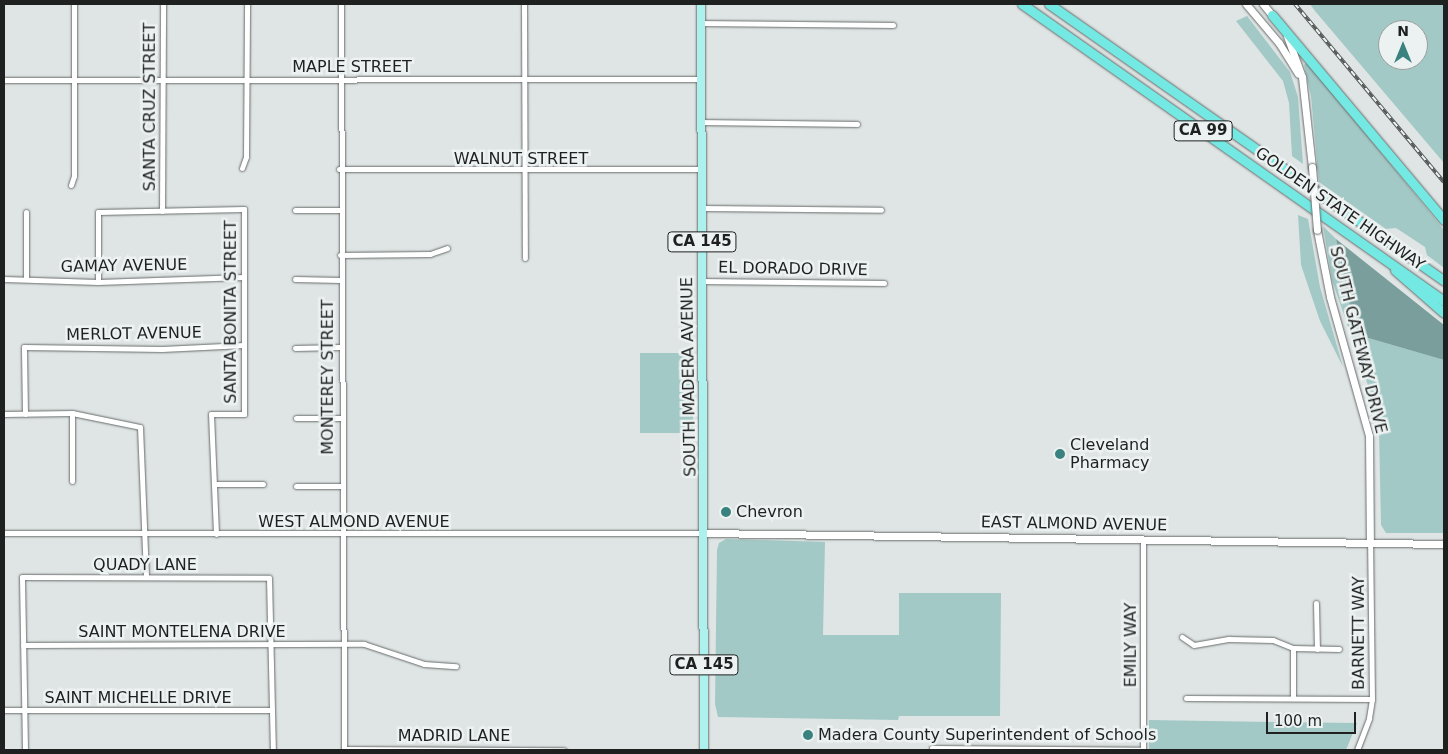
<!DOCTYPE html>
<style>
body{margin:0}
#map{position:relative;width:1448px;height:754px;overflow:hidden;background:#dfe5e4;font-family:"DejaVu Sans",sans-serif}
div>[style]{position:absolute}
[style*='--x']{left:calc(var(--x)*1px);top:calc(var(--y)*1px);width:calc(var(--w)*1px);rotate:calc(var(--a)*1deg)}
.green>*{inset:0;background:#a2c9c6;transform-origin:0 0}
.water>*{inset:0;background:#799e9b}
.roads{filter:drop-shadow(0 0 1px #666b6a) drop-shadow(0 0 1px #666b6a)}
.street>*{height:5px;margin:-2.5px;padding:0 2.5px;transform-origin:2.5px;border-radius:2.5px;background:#fff}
.secondary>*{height:7px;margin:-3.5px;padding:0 3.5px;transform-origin:3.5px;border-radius:3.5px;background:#fff}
.primary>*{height:8px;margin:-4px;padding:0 4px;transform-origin:4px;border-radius:4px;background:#acf1ee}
.highway>*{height:9px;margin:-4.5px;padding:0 4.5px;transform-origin:4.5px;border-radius:4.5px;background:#74e8e2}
.rail>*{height:4px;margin-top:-2px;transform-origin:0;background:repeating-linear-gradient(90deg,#ecf2f1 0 5.5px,#525655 0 11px);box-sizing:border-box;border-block:1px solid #525655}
.bridges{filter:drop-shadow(0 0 1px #666b6a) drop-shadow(0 0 1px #666b6a)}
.secondary-bridge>*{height:7px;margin:-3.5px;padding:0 3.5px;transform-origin:3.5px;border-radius:3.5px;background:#fff}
.dots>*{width:14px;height:14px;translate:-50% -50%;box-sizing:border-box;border:2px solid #ecf2f1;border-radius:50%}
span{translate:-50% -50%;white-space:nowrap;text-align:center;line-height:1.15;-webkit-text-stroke:5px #ecf2f1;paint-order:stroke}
.shield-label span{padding:1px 4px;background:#ecf2f1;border:1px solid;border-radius:4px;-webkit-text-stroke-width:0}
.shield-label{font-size:15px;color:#1e2120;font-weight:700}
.street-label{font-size:16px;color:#1e2120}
.poi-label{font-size:16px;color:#1e2120}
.left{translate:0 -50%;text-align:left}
.frame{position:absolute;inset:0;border:5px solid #1e2120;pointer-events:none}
.north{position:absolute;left:1378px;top:20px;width:50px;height:50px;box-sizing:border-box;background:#ecf2f1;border:1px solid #9a9e9d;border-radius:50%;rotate:0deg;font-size:14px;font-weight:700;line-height:20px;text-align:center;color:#1e2120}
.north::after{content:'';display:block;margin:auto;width:18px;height:22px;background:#3a827f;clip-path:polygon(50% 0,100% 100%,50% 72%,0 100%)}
.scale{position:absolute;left:1266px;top:712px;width:90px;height:22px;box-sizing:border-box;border:2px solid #1e2120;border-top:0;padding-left:6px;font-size:15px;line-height:18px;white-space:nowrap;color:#1e2120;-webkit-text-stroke:4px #ecf2f1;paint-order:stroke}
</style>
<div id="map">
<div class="green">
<div style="clip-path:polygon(evenodd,1310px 4px,1444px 4px,1444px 163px,1315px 11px,1310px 4px,1388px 30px,1418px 30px,1418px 60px,1388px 60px,1388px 30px)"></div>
<div style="clip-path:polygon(1247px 16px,1290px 72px,1298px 97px,1303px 164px,1292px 156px,1289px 103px,1283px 81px,1236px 21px)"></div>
<div style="clip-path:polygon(1307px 62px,1444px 230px,1444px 268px,1427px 255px,1425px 247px,1396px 228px,1386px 229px,1319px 182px,1311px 96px,1304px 65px)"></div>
<div style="clip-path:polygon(1298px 215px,1308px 219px,1320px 287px,1343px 367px,1320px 321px,1301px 265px)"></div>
<div style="clip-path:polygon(1323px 226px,1336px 239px,1354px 326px,1351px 333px,1444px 360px,1444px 533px,1386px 533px,1381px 525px,1379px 430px,1374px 403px,1332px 280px)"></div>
<div style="left:640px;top:353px;width:53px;height:80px"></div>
<div style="clip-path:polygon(726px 539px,825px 542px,823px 635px,899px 635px,899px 593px,1001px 593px,1000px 716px,899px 716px,898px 720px,718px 717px,715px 704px,717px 550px,719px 543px)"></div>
<div style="clip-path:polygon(1149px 720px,1276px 722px,1357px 723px,1346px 750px,1149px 750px)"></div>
</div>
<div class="water">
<div style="clip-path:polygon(1336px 239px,1444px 325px,1444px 360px,1351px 333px,1354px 326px)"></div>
</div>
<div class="roads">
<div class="street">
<div style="--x:341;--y:4;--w:746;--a:89.77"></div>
<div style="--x:524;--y:4;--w:254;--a:89.8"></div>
<div style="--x:701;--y:23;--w:192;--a:0.6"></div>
<div style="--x:4;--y:80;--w:697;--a:-0.08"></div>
<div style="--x:701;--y:122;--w:156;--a:0.7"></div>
<div style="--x:242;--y:168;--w:12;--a:-70"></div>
<div style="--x:246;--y:157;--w:153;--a:-89.6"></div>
<div style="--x:339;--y:169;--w:363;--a:0"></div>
<div style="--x:71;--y:185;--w:9;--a:-72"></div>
<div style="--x:74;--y:176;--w:172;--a:-90"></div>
<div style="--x:702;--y:208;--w:179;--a:0.6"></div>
<div style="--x:295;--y:210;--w:46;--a:0"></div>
<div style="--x:162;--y:211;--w:207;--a:-89.7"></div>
<div style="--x:26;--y:212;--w:66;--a:90"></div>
<div style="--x:340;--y:255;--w:90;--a:-0.6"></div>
<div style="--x:430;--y:254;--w:18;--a:-19"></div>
<div style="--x:4;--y:279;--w:94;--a:1.8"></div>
<div style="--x:98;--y:282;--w:146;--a:-2"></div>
<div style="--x:295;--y:279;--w:45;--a:1.3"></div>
<div style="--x:702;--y:281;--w:182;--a:0.6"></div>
<div style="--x:98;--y:282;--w:70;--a:-90"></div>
<div style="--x:98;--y:212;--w:146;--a:-1.2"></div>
<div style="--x:244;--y:209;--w:205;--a:90"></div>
<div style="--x:244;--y:414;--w:33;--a:180"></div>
<div style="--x:211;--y:414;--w:120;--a:87.6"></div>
<div style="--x:295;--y:348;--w:45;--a:-1.3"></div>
<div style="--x:4;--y:414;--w:68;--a:-0.8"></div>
<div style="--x:72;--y:413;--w:69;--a:11.6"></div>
<div style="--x:140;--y:427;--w:150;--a:87.7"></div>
<div style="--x:25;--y:414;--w:67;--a:-90.9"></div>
<div style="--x:24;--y:347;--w:138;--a:0.8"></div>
<div style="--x:162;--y:349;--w:82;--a:-2.8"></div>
<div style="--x:296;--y:418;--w:45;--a:0"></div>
<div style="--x:72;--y:481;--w:68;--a:-90"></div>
<div style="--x:216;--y:484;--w:47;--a:0"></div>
<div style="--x:296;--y:486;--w:45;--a:0"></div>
<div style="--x:4;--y:533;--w:700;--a:0"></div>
<div style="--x:1316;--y:603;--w:46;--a:88.8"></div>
<div style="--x:1182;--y:637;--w:14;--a:34"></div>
<div style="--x:1194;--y:645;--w:36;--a:-10"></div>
<div style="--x:1229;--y:639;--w:44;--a:1.3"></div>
<div style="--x:1273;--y:640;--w:22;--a:22"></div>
<div style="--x:1293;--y:648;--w:46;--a:1.2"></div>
<div style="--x:23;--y:645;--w:341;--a:-0.2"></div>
<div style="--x:364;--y:644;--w:63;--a:18.4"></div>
<div style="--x:424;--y:664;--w:32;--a:4"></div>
<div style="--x:1293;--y:697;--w:49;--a:-90"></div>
<div style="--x:1186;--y:698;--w:186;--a:0.3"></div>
<div style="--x:4;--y:710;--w:268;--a:0"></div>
<div style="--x:344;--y:749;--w:220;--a:0.3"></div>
<div style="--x:25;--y:750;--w:173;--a:-91"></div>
<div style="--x:22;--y:577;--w:247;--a:0.2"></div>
<div style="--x:269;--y:578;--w:172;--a:88.7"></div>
<div style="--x:932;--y:750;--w:2;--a:-90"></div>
<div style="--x:932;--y:748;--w:211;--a:0.5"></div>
<div style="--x:1143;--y:750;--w:211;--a:-90"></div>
<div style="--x:1357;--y:750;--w:34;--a:-69"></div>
<div style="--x:1369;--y:718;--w:19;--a:-81"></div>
<div style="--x:1372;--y:699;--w:157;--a:-90.7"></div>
</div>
<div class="secondary">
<div style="--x:1246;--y:4;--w:51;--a:49.8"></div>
<div style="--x:1279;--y:43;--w:36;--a:58"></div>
<div style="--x:1263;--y:4;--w:19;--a:51"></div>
<div style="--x:1287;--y:36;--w:44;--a:69.9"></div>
<div style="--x:1302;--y:77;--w:91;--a:83.7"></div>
<div style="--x:1317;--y:230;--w:68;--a:79"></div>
<div style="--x:1330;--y:297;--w:144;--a:74.3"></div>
<div style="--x:1369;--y:436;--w:106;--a:89.5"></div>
<div style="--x:704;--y:533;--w:740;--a:0.85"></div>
</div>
<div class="primary">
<div style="--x:701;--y:4;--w:746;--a:89.77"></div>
</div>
<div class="highway">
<div style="--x:1022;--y:4;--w:516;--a:35.14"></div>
<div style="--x:1049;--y:4;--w:482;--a:35"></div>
<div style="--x:1272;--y:15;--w:268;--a:50"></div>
<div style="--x:1395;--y:270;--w:65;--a:41.3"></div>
</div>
</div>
<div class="rail">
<div style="--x:1295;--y:4;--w:232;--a:50.1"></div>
</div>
<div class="bridges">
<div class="secondary-bridge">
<div style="--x:1312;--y:167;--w:63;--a:85.5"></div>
</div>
</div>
<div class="dots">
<div style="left:1060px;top:454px;background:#3a827f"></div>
<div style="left:726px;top:512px;background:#3a827f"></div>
<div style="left:808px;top:735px;background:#3a827f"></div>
</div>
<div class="shield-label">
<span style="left:1203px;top:131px">CA 99</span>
<span style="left:702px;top:242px">CA 145</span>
<span style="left:704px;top:665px">CA 145</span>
</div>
<div class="street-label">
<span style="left:352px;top:67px">MAPLE STREET</span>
<span style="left:150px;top:107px;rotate:-90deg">SANTA CRUZ STREET</span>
<span style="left:521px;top:159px">WALNUT STREET</span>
<span style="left:1340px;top:209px;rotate:35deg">GOLDEN STATE HIGHWAY</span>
<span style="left:124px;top:266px;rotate:-1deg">GAMAY AVENUE</span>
<span style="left:793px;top:269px;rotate:1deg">EL DORADO DRIVE</span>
<span style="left:231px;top:312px;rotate:-90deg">SANTA BONITA STREET</span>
<span style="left:134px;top:334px;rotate:-1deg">MERLOT AVENUE</span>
<span style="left:1358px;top:340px;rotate:76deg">SOUTH GATEWAY DRIVE</span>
<span style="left:328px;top:377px;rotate:-90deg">MONTEREY STREET</span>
<span style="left:689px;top:377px;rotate:-91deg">SOUTH MADERA AVENUE</span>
<span style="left:354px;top:522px">WEST ALMOND AVENUE</span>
<span style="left:1074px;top:524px;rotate:1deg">EAST ALMOND AVENUE</span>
<span style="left:145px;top:565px">QUADY LANE</span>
<span style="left:182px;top:632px">SAINT MONTELENA DRIVE</span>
<span style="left:1359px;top:633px;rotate:-90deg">BARNETT WAY</span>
<span style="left:1131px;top:645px;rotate:-90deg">EMILY WAY</span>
<span style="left:138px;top:698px">SAINT MICHELLE DRIVE</span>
<span style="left:454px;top:736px">MADRID LANE</span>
</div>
<div class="poi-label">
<span class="left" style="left:1070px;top:454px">Cleveland<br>Pharmacy</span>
<span class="left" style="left:736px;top:512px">Chevron</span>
<span class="left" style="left:818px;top:735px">Madera County Superintendent of Schools</span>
</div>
<div class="frame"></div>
<div class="north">N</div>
<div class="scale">100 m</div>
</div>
